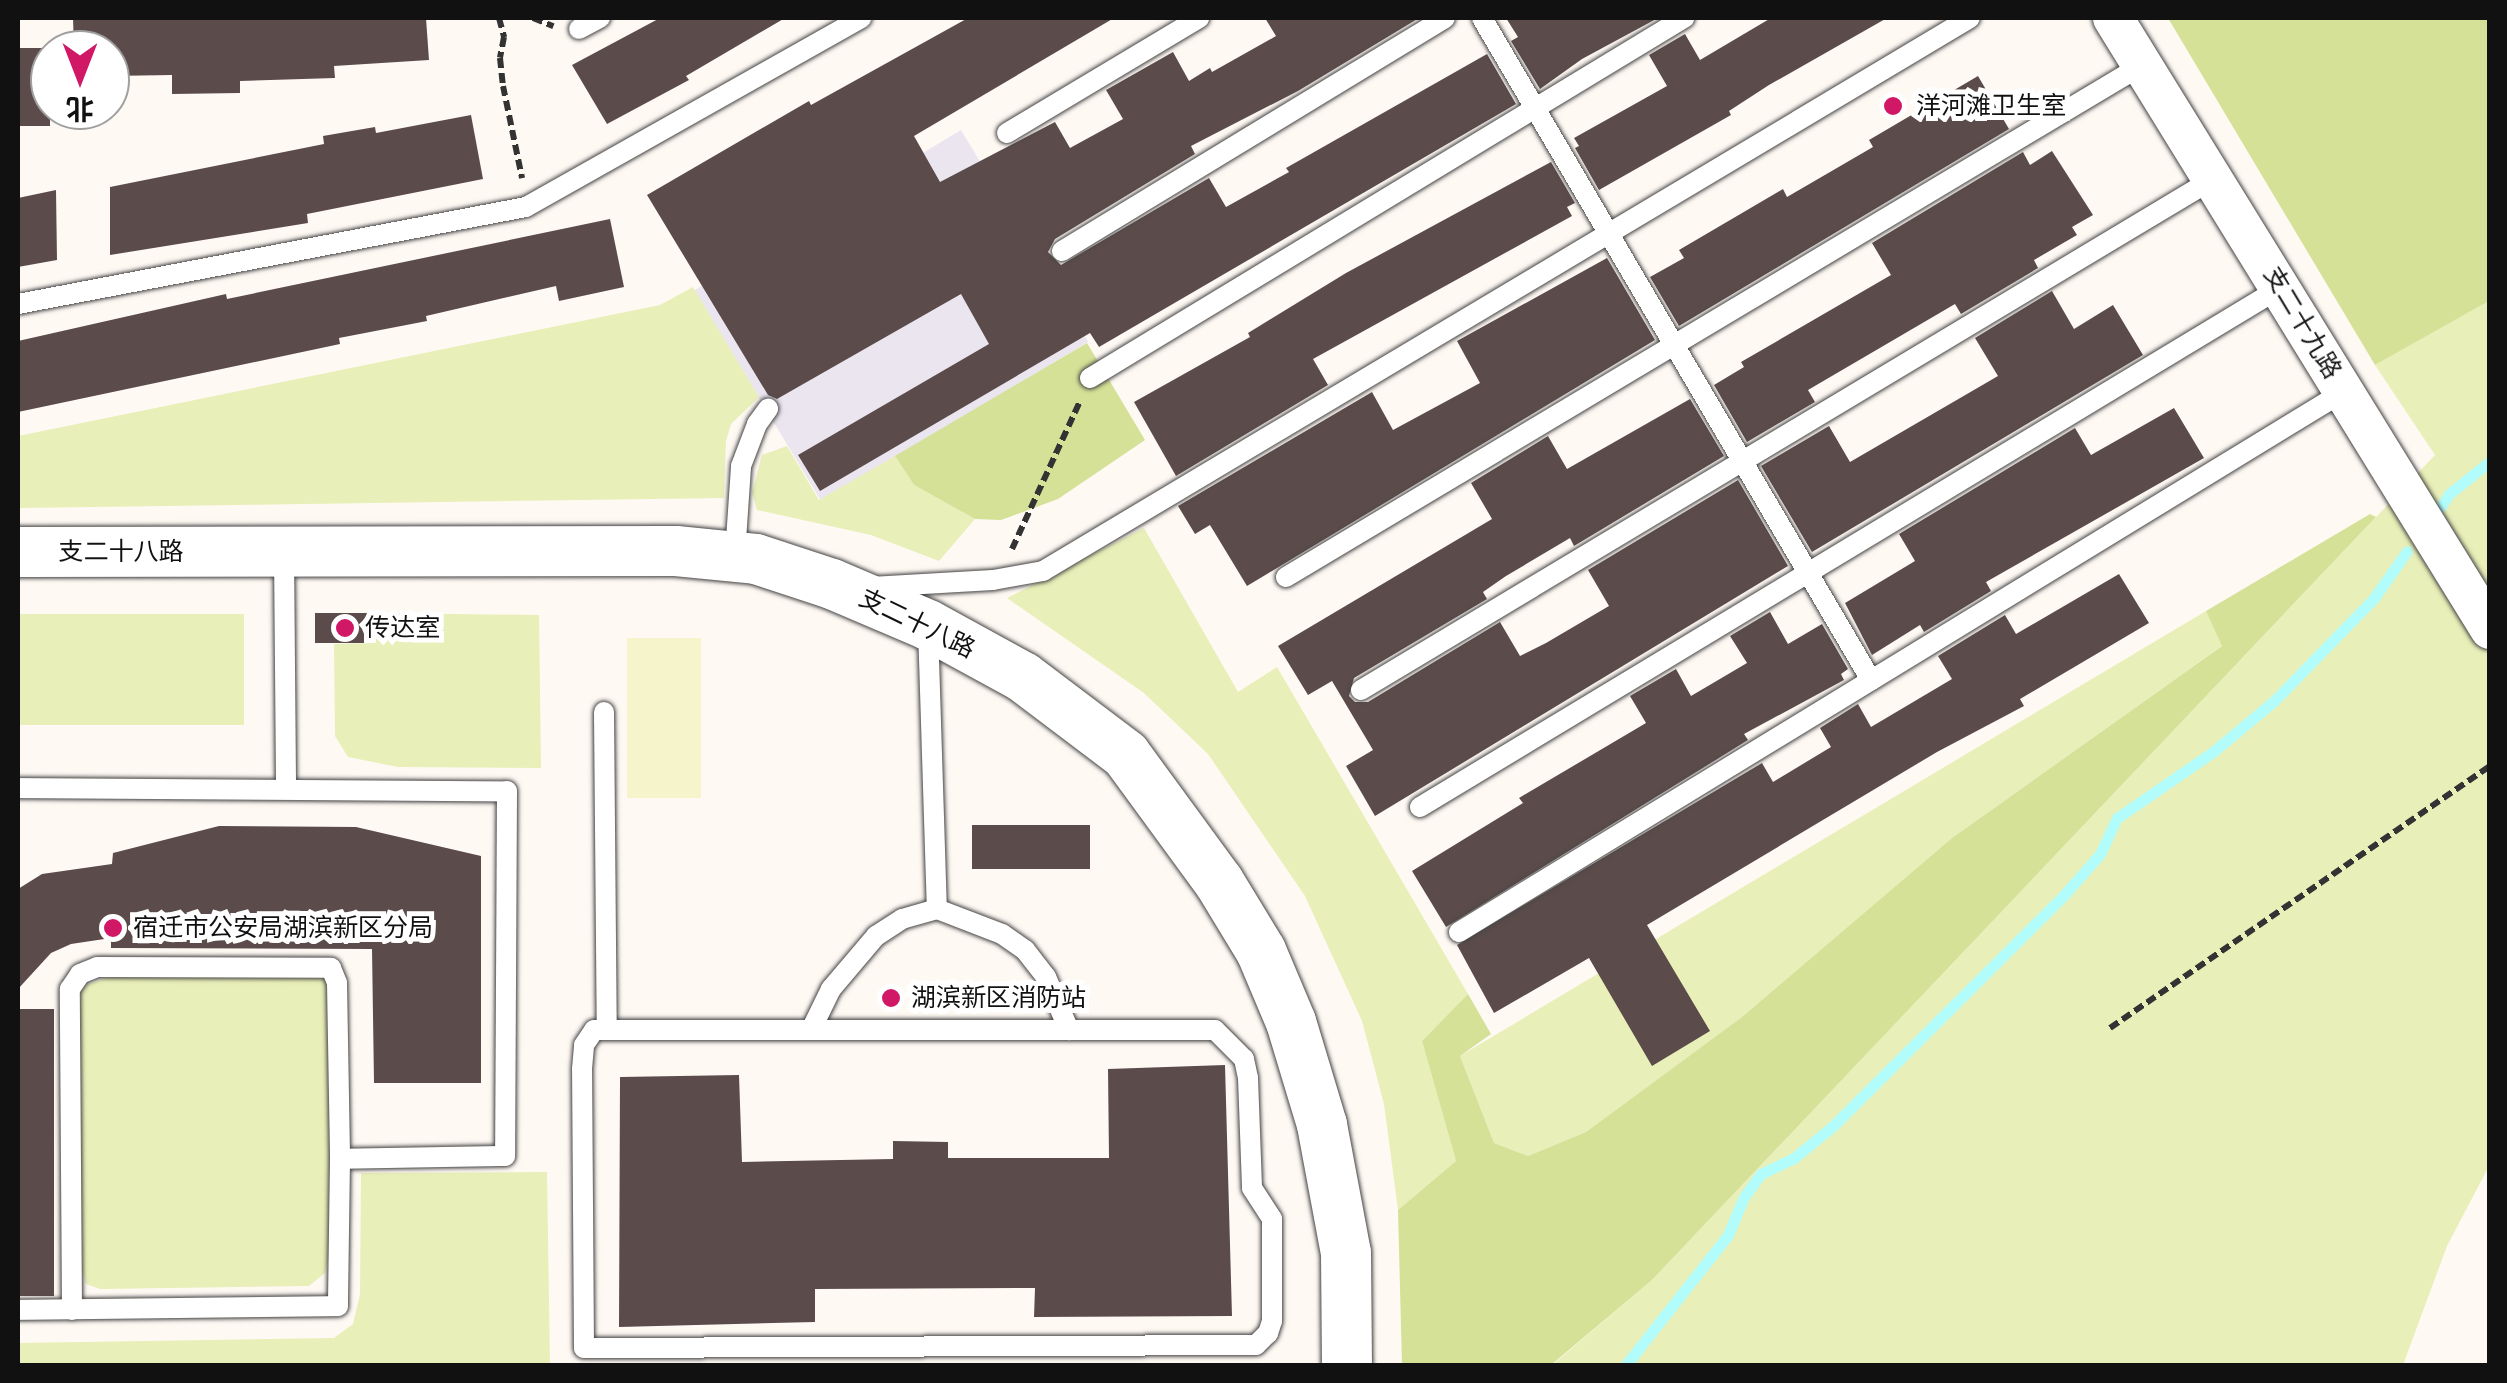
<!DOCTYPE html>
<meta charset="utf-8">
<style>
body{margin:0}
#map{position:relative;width:2507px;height:1383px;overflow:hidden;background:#fff9f4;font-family:Bitter,"Noto Sans SC",serif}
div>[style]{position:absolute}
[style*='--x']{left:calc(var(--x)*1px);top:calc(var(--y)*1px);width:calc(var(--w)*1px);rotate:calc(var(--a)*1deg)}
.industrial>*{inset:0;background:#eae5ef;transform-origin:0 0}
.green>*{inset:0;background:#e9efb8;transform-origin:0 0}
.forest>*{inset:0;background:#d4e196}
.pitch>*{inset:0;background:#f5f4cb;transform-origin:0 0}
.stream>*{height:11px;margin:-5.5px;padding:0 5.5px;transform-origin:5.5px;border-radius:5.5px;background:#b3fcfc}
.building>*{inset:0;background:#5b4c4b;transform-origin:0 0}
.path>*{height:6px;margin-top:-3px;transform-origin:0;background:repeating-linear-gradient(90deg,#333 0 10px,transparent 0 15px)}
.roads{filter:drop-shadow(0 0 2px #444) drop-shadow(0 0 2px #444)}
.service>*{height:20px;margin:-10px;padding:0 10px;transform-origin:10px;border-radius:10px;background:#fff}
.minor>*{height:40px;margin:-20px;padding:0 20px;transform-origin:20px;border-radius:20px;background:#fff}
.tertiary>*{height:50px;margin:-25px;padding:0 25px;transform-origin:25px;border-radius:25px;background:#fff}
.dots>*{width:28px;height:28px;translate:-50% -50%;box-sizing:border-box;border:5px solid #fff;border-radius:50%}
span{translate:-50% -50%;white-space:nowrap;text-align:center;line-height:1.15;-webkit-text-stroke:10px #fff;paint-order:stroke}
.poi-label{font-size:25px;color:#111}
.left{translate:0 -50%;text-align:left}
.street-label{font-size:25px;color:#111}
.frame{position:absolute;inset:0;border:20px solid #111;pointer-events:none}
.north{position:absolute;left:30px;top:30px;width:100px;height:100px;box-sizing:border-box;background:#fff;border:2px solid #a0a0a0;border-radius:50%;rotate:180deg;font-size:28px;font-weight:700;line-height:40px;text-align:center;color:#111}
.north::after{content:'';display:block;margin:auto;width:35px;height:45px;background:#d11866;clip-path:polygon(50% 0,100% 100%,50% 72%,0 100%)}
</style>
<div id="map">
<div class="industrial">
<div style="left:961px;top:130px;width:247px;height:311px;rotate:59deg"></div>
</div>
<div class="green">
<div style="clip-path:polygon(693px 287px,759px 397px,731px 424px,726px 441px,724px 498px,18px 508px,18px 436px,660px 305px)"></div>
<div style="clip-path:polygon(2489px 301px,2489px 1166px,2447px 1246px,2403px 1365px,1551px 1366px,1652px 1280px,2435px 455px,2375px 365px)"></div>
<div style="clip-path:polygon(787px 446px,819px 500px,895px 456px,914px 485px,975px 519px,939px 561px,871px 535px,757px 510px,752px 493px,762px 455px)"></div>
<div style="clip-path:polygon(1144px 528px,1238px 692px,1277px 667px,1468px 994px,1422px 1041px,1456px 1161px,1398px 1210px,1384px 1104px,1362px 1021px,1305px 896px,1208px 754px,1144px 693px,1007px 598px)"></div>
<div style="clip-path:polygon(2206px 611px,2223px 645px,1952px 838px,1742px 1017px,1586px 1132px,1528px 1156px,1494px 1143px,1460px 1056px)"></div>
<div style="clip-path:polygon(375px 613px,539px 615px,541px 768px,398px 767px,348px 757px,335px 736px,334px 644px,374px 643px)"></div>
<div style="left:18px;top:614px;width:226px;height:111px"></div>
<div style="clip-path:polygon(115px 975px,313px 975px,325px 980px,330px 991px,333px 1240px,325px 1273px,309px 1286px,100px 1289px,86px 1284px,80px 1265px,76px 1006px,83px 986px)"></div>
<div style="clip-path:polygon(547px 1172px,550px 1365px,18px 1365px,18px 1343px,334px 1338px,353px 1324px,360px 1294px,361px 1173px)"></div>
</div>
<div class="forest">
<div style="clip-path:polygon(2168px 18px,2489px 18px,2489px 301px,2375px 365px)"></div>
<div style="clip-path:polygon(1087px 343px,1145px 440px,1058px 499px,1001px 520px,975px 519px,914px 485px,895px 456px)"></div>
<div style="clip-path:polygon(2370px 514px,2376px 517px,1652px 1280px,1551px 1365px,1402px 1365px,1398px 1210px,1456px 1161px,1422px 1041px,1468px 994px,1491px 1034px,1460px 1056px,1494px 1143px,1528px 1156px,1586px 1132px,1742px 1017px,1952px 838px,2222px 646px,2206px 611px)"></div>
</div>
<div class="pitch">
<div style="left:627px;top:638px;width:74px;height:160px"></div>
</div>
<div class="stream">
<div style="--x:2437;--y:512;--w:22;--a:-56"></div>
<div style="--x:2449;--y:494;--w:53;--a:-38.8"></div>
<div style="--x:1625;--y:1366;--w:167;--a:-51.8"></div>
<div style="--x:1728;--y:1235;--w:41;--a:-67.2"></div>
<div style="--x:1744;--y:1197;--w:29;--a:-54"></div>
<div style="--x:1761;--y:1174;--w:37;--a:-26"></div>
<div style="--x:1794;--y:1158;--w:50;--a:-39.4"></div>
<div style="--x:1833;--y:1126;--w:327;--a:-45"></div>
<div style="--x:2064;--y:895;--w:55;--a:-48.7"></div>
<div style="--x:2100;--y:854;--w:40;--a:-65"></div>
<div style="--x:2117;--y:818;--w:118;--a:-34.6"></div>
<div style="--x:2214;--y:751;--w:78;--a:-39.8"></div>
<div style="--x:2274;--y:701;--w:144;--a:-45.8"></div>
<div style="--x:2374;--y:598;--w:57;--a:-54.9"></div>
</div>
<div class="building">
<div style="clip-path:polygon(73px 18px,426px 18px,429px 60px,334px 66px,335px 78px,240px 81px,240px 93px,172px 94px,172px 75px,110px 76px,110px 50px,74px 50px)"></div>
<div style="clip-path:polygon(660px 18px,785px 18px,686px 76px,689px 80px,607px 124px,572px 65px)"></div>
<div style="clip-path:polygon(968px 18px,1114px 18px,914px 136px,940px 182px,1055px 122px,1070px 148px,1123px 119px,1106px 90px,1173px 52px,1189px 81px,1210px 68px,1212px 72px,1276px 36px,1265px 18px,1419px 18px,1298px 91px,1191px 146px,1195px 154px,1055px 239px,1048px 252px,1061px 265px,1209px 178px,1226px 207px,1289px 172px,1286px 168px,1487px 54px,1516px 104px,1099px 347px,1090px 333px,820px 491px,798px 455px,989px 344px,961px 294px,777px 399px,768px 395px,647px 195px,809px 101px,811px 105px)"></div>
<div style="clip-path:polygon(1506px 18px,1658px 18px,1582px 59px,1540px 89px,1511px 41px,1518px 37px)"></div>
<div style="clip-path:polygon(1771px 18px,1887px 18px,1769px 85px,1729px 111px,1731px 115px,1599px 190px,1575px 148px,1579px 146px,1574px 138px,1667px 86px,1649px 55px,1685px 34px,1700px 60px)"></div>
<div style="left:50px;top:48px;width:78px;height:32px;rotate:90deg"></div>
<div style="clip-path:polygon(1978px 76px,2009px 129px,1679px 326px,1650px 277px,1684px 258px,1679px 250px,1783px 189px,1787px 197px,1873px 147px,1869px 140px)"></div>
<div style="clip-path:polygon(471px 115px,483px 179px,307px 214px,308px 223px,110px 255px,110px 187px,324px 144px,323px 136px,375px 127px,376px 133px)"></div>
<div style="clip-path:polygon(2052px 151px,2093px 215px,2072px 227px,2077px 235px,2034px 260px,2038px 268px,1961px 314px,1955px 304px,1808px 390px,1815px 402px,1747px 442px,1714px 385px,1744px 367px,1741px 362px,1891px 275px,1872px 243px,2023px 152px,2030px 165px)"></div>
<div style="clip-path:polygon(1551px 162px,1575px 203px,1567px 207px,1572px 216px,1313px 359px,1328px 385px,1176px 476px,1134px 402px,1250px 337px,1248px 333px,1346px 273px)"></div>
<div style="clip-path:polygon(56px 190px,57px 260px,18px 267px,18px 198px)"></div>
<div style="clip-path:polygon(610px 219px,624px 287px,559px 301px,556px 286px,426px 316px,427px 321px,339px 338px,340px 344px,18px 412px,18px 341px,226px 294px,227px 299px)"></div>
<div style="clip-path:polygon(1607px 258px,1655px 340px,1247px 586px,1210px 525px,1195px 534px,1178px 506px,1372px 392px,1393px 430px,1480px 383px,1457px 341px)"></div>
<div style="clip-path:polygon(2052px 291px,2074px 329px,2113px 305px,2143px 355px,1812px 552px,1761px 466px,1829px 426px,1850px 462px,1998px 376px,1975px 338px)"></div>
<div style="clip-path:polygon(1690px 399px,1724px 456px,1574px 546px,1570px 538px,1506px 576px,1483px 592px,1487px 599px,1354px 678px,1349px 696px,1355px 702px,1368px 702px,1500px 622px,1520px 656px,1546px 643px,1609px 606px,1588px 570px,1738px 480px,1788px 566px,1375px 816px,1346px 766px,1373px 750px,1332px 681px,1308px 695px,1278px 646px,1492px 519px,1471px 483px,1548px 436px,1567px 469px)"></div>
<div style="clip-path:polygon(2174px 408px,2204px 458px,1986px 582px,1991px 591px,1924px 632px,1920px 625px,1872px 655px,1845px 603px,1915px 561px,1899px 534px,2075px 428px,2091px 455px)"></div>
<div style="clip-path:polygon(2119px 574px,2149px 623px,2020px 699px,2024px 706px,1937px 752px,1647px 925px,1710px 1031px,1652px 1066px,1589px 958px,1494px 1013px,1457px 945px,1762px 763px,1773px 782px,1831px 747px,1820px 728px,1858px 704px,1871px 727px,1952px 679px,1938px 656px,2005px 615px,2016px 634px)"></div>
<div style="clip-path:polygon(1770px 612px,1788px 644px,1822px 624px,1848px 669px,1841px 674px,1844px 680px,1744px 734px,1748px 740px,1446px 927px,1412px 871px,1523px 803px,1519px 798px,1646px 723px,1630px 696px,1676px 669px,1691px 696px,1747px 663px,1730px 636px)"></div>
<div style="left:375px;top:613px;width:30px;height:60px;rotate:90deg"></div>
<div style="left:1090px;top:825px;width:44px;height:118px;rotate:90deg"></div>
<div style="clip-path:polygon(219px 826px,356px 827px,481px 856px,481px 1083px,374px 1083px,372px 949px,111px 948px,111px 938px,71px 944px,51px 953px,18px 989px,18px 889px,42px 874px,112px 864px,113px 853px)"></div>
<div style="left:18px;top:1009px;width:36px;height:287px"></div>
<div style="clip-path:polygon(1225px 1065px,1232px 1316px,1034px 1317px,1035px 1288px,815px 1289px,815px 1322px,619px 1327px,620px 1077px,739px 1075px,742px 1162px,893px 1159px,893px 1141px,948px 1142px,948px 1158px,1109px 1158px,1108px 1069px)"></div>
</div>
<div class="path">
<div style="--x:499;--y:18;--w:20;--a:75"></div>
<div style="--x:504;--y:37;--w:21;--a:101"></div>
<div style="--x:500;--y:58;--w:28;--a:84"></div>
<div style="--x:503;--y:86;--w:94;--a:78.3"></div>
<div style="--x:533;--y:18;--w:22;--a:22"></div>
<div style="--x:1012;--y:549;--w:163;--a:-65.3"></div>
<div style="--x:2110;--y:1028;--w:462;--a:-34.6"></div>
</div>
<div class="roads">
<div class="service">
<div style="--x:1482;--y:18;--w:768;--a:59.56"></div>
<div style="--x:579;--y:29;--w:24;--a:-28"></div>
<div style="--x:1007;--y:133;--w:224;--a:-30.9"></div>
<div style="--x:1062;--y:251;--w:448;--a:-31.3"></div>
<div style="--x:18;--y:304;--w:517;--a:-10.81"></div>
<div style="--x:526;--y:207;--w:385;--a:-29.4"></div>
<div style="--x:1090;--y:378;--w:695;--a:-31.22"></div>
<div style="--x:284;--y:552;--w:235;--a:89.5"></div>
<div style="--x:735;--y:555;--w:89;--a:-86.1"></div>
<div style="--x:741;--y:466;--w:45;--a:-69.1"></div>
<div style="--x:757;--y:424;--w:19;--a:-54"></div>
<div style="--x:1286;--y:577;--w:997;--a:-30.88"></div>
<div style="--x:871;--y:587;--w:122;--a:-3.3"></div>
<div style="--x:993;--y:580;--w:51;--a:-10.2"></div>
<div style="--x:1043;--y:571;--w:1079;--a:-30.82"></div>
<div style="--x:928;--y:627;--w:282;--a:88.2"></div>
<div style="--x:1361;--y:690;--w:993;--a:-30.95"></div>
<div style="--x:604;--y:712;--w:318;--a:89.5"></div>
<div style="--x:18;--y:788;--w:489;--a:0.4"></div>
<div style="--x:507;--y:791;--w:365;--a:90.3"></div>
<div style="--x:505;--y:1156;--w:165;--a:179"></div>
<div style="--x:340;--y:1159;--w:147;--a:90.8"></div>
<div style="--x:338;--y:1306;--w:320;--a:179.3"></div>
<div style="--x:1420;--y:807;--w:1004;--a:-31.11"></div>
<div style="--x:1459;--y:932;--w:1036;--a:-31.42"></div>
<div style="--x:594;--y:1030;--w:621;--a:0"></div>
<div style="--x:1215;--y:1030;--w:41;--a:45"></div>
<div style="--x:1244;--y:1059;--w:19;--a:78"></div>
<div style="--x:1248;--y:1078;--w:110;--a:87.9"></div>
<div style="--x:1252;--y:1188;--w:37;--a:57"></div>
<div style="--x:1272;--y:1219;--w:102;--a:90"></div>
<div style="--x:1272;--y:1321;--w:13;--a:108"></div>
<div style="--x:1268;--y:1333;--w:17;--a:135"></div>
<div style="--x:1256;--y:1345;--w:672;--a:179.74"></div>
<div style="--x:584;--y:1348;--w:279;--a:-90.4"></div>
<div style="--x:582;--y:1069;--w:24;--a:-85"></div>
<div style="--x:584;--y:1045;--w:18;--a:-56"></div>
<div style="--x:811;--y:1030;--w:46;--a:-64"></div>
<div style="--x:831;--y:989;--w:70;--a:-49.7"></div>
<div style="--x:876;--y:936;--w:31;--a:-33"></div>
<div style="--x:902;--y:919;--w:36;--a:-16"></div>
<div style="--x:937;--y:909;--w:70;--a:21"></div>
<div style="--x:1002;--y:934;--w:28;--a:35"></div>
<div style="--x:1025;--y:950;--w:34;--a:52"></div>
<div style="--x:1046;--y:977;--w:58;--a:66.5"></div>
<div style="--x:72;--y:1310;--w:321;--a:-90.4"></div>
<div style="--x:70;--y:989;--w:18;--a:-56"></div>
<div style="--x:80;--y:974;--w:18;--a:-22"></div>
<div style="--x:97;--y:967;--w:234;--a:0.2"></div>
<div style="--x:331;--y:968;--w:16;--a:68"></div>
<div style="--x:337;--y:983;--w:176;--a:89"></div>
</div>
<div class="minor">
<div style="--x:2113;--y:18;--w:718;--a:58.32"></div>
</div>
<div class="tertiary">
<div style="--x:18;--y:552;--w:658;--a:-0.09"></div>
<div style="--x:676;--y:551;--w:80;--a:5.7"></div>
<div style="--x:756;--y:559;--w:80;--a:18.2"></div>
<div style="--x:832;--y:584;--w:104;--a:23.1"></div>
<div style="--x:928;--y:625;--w:108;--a:28.7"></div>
<div style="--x:1023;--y:677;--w:129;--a:37.1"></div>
<div style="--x:1126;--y:755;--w:157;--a:53.8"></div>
<div style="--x:1219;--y:882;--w:81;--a:58.7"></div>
<div style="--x:1261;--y:951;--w:77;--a:67.1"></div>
<div style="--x:1291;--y:1022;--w:108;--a:73.2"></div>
<div style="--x:1322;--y:1125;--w:130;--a:79.4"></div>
<div style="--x:1346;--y:1253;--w:113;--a:89.5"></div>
</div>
</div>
<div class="dots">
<div style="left:1893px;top:106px;background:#d11866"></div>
<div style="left:345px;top:628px;background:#d11866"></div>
<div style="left:113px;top:928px;background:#d11866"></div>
<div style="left:891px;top:998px;background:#d11866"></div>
</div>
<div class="poi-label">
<span class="left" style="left:1916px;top:106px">洋河滩卫生室</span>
<span class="left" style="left:365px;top:628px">传达室</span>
<span class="left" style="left:133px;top:928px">宿迁市公安局湖滨新区分局</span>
<span class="left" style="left:911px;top:998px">湖滨新区消防站</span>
</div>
<div class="street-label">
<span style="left:2302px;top:323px;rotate:59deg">支二十九路</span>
<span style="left:121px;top:552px">支二十八路</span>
<span style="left:917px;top:624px;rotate:26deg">支二十八路</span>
</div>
<div class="frame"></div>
<div class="north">北</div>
</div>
